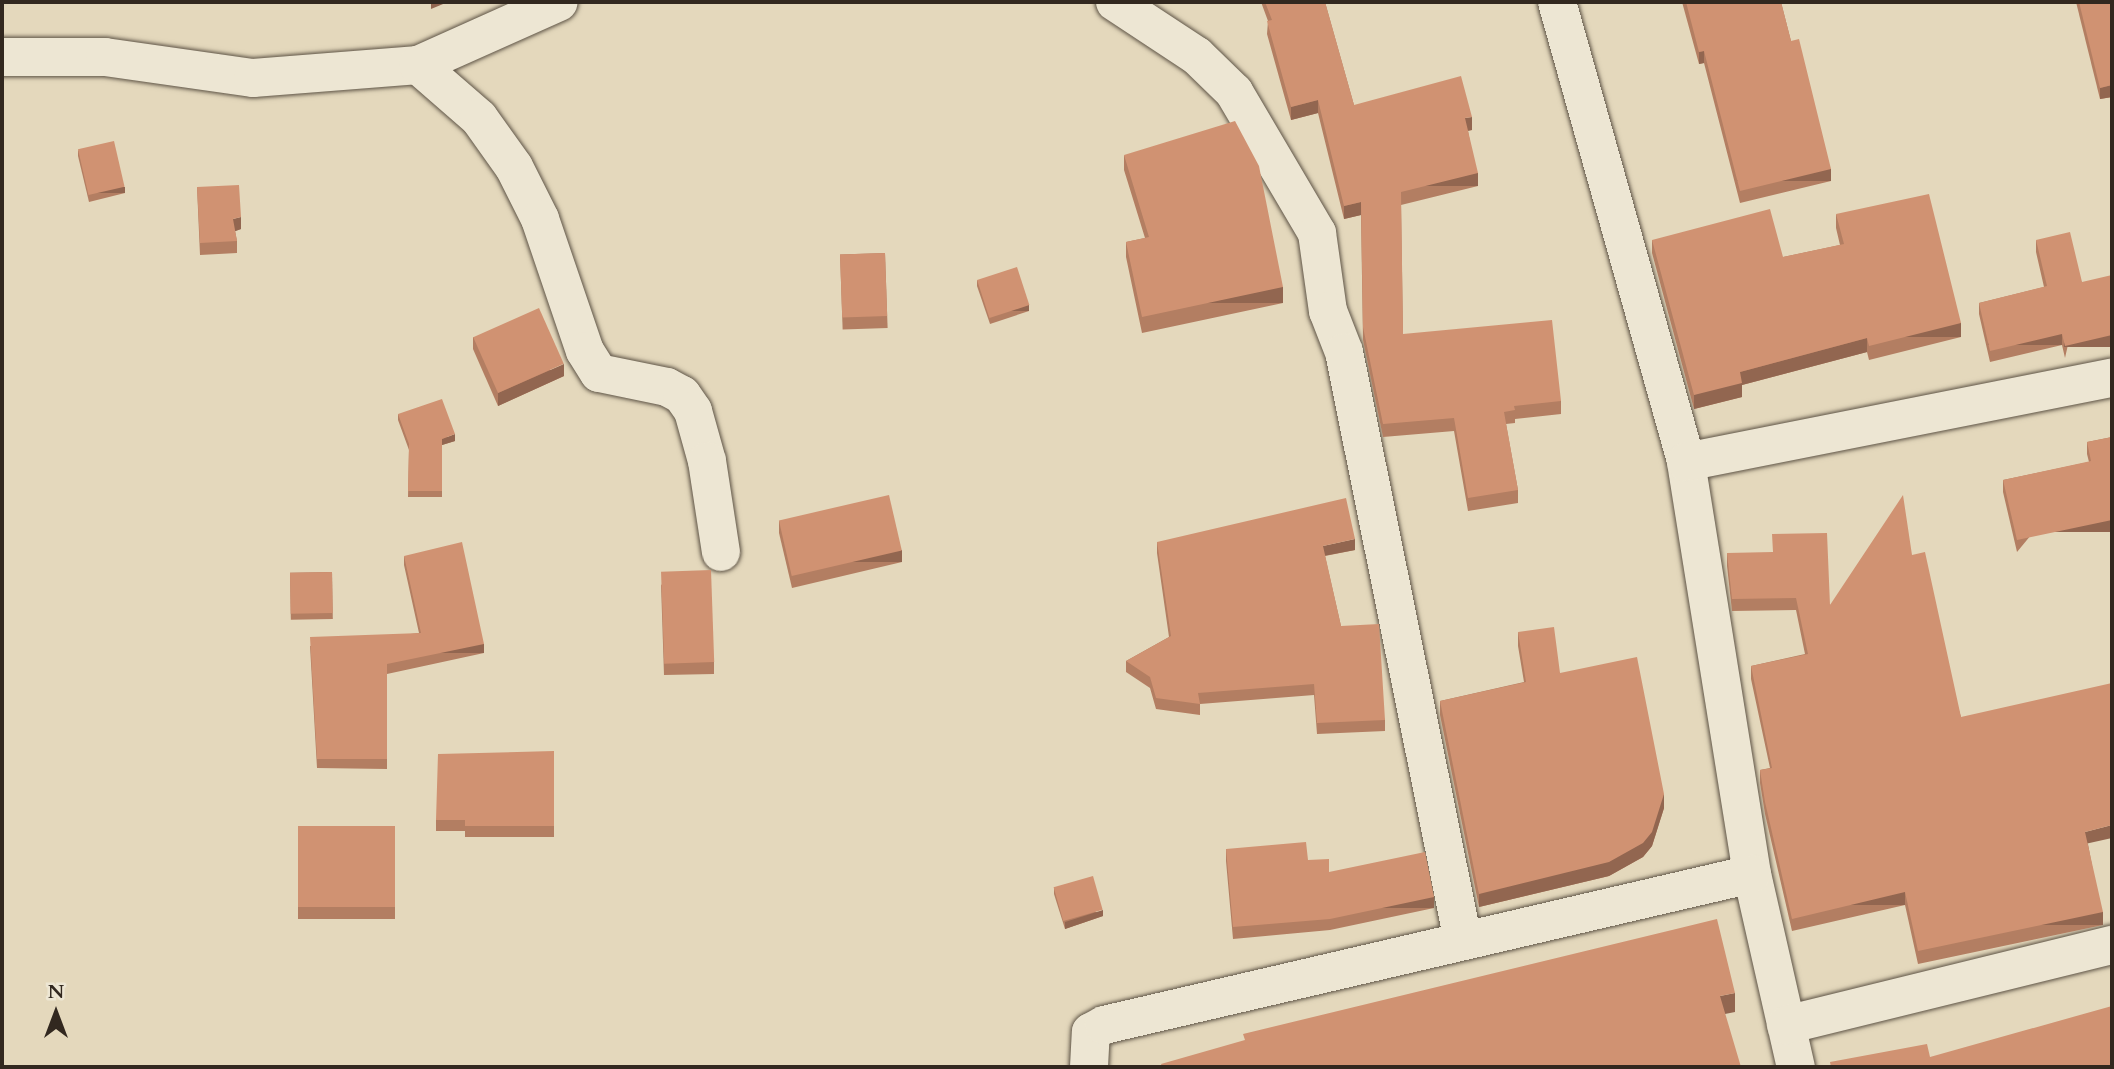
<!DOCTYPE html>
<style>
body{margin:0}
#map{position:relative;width:2114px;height:1069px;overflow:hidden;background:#e4d8bc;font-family:Cardo,serif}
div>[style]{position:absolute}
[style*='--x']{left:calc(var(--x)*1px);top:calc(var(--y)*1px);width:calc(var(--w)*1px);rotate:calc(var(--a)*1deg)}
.roads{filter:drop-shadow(0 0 2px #5e5446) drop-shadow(0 0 2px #5e5446)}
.minor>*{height:38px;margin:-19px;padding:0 19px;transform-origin:19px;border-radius:19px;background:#ede6d3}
.wall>*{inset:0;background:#b37e62;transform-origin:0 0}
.shaded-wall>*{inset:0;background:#926650;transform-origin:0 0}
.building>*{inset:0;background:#d09272;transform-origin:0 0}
span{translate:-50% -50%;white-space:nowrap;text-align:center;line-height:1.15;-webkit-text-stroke:7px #ede6d3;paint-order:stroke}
.frame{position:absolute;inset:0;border:4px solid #32281f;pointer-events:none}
.north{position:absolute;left:21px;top:978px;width:70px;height:70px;-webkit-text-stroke:5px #ede6d3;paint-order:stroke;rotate:0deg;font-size:19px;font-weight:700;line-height:28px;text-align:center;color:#32281f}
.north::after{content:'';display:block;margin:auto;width:24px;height:32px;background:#32281f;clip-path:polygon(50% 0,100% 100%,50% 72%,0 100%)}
</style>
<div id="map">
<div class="roads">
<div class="minor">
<div style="--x:1115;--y:2;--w:98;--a:33.4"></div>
<div style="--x:1197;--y:56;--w:52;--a:44.2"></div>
<div style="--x:1234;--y:92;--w:164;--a:59.5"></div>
<div style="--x:1317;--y:233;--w:79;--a:82"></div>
<div style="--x:1328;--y:311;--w:44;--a:68.7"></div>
<div style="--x:1344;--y:352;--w:601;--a:78.58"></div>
<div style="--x:1557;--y:2;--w:478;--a:74.3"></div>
<div style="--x:1686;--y:462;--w:417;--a:80.9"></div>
<div style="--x:1752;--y:874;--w:198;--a:77.2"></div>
<div style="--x:2;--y:57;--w:103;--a:0"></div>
<div style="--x:105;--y:57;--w:149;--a:8.1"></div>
<div style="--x:253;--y:78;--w:166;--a:-4.5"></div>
<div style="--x:418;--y:65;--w:154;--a:-24.1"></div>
<div style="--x:418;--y:65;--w:81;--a:41"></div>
<div style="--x:479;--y:118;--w:60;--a:54.5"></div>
<div style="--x:514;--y:167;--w:58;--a:63.4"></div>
<div style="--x:540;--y:219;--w:139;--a:71.2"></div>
<div style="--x:585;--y:351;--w:26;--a:58"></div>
<div style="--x:599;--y:373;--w:69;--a:11.6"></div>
<div style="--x:667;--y:387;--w:17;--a:28"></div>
<div style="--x:682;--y:395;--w:19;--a:55"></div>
<div style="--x:693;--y:411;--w:52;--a:74.4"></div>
<div style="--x:707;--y:461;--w:92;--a:81.3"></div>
<div style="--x:1686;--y:462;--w:434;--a:-11.2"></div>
<div style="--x:1786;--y:1025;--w:336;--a:-13.8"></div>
<div style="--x:1089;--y:1067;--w:35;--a:-87"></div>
<div style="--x:1091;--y:1032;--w:15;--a:-28"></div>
<div style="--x:1104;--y:1025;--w:665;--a:-13.12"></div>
</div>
</div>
<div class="wall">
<div style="clip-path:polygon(1261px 2px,1325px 2px,1354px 105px,1472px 130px,1468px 131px,1478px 186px,1401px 205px,1403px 334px,1561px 401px,1561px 414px,1515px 419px,1515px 423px,1506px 424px,1518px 490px,1518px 503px,1468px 511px,1454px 431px,1383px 437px,1363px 340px,1361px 215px,1344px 219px,1318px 113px,1291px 120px,1267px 34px,1268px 21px)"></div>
<div style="clip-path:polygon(1682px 2px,1781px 2px,1791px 41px,1831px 181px,1740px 203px,1704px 63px,1699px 64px)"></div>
<div style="clip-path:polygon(2076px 2px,2112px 2px,2112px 97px,2100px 99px)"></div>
<div style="clip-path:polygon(78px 150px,125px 193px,89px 202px,78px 156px)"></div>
<div style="clip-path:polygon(1124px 155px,1283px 303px,1142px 333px,1126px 257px,1126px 242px,1145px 238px,1124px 170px)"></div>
<div style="clip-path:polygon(197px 187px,241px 229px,235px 231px,237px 241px,237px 253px,200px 255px)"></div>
<div style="clip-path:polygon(1836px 214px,1961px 337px,1869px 360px,1867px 352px,1742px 385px,1742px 397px,1694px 409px,1652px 253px,1652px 240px,1783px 257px,1840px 245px,1836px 228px)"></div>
<div style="clip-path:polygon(2036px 240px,2082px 282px,2065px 358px,2062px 345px,1990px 362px,1979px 314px,1979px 303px,2044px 287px,2036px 252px)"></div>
<div style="left:885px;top:253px;width:75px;height:45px;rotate:88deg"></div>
<div style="clip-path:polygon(977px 280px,1029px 311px,990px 324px,977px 286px)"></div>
<div style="clip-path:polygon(473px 337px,564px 376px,498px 406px,473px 349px)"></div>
<div style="clip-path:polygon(398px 414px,455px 441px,442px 445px,442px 497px,408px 497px,409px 450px,398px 420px)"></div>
<div style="clip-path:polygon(2112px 437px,2017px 552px,2003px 492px,2003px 480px,2089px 462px,2087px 454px,2087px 442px)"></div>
<div style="clip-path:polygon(779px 521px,902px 562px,792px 588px,779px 533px)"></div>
<div style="clip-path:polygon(1157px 542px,1355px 550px,1325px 556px,1341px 626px,1385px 720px,1385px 731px,1317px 734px,1314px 695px,1200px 704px,1200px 715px,1156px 709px,1150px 688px,1126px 672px,1126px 661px,1169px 637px,1157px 553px)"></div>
<div style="clip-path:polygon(1727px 553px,1830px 605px,1912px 555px,1961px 717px,2088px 844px,2103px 925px,1918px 964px,1905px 905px,1792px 931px,1765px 814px,1760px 783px,1760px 770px,1770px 768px,1751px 679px,1751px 666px,1805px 654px,1796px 610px,1732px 611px,1727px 566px)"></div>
<div style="clip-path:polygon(404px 556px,484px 653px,387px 674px,387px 769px,317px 768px,310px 646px,419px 633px,404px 565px)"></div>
<div style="left:332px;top:572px;width:47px;height:42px;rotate:89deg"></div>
<div style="clip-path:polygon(661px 584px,714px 662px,714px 674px,664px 675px)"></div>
<div style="clip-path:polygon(1518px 632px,1560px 673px,1664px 808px,1652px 846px,1643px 857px,1609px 876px,1479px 907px,1440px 715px,1440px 701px,1524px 682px,1518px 646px)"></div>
<div style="clip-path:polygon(554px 751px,554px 837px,465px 837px,465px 831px,436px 831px,436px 820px)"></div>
<div style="left:395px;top:826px;width:93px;height:97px;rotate:90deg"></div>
<div style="clip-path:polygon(1226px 849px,1308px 860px,1329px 872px,1434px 908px,1330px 930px,1233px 939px,1226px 861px)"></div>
<div style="clip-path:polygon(1054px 888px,1103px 916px,1065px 929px,1054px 894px)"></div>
</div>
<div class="shaded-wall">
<div style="clip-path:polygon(431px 2px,448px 2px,431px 9px)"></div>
<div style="clip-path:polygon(1704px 51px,1704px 63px,1699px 64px,1699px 52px)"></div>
<div style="clip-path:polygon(2112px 85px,2112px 97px,2100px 99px,2100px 88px)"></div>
<div style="clip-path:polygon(1318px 100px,1318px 113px,1291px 120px,1291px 107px)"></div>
<div style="clip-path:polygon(1472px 117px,1472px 130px,1465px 131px,1465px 118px)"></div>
<div style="left:1831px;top:169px;width:12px;height:94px;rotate:90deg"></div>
<div style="left:1478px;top:173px;width:13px;height:79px;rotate:90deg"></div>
<div style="left:125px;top:187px;width:6px;height:37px;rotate:90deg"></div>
<div style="clip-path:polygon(1361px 202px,1361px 215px,1344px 219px,1344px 206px)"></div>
<div style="clip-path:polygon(241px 217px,241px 229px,233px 232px,233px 219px)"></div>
<div style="left:1283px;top:287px;width:16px;height:144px;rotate:90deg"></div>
<div style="left:1029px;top:305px;width:6px;height:41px;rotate:90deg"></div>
<div style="left:1961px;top:323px;width:14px;height:95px;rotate:90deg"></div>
<div style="left:2062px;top:334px;width:11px;height:74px;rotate:90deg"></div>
<div style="left:2112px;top:335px;width:12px;height:48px;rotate:90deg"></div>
<div style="clip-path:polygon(1867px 338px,1867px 352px,1742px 385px,1742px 397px,1694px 409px,1694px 395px,1740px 372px)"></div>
<div style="clip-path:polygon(564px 364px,564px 376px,498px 406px,498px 393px)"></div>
<div style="clip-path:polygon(455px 434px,455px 441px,442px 445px,442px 439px)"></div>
<div style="left:2112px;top:520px;width:12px;height:97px;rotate:90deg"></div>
<div style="clip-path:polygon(1355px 539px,1355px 550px,1323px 556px,1323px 546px)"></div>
<div style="left:902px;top:550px;width:12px;height:113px;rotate:90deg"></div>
<div style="left:484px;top:644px;width:9px;height:99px;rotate:90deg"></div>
<div style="clip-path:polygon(1664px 794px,1664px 808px,1652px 846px,1643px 857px,1609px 876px,1479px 907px,1479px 894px)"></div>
<div style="clip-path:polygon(2112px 825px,2112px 838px,2085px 844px,2085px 832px)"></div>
<div style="left:1905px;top:892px;width:13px;height:116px;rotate:90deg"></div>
<div style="left:1434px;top:897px;width:11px;height:106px;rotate:90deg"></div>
<div style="clip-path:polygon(1103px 910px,1103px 916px,1065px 929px,1065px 922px)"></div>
<div style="left:2103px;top:912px;width:13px;height:189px;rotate:90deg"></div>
<div style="clip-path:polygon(1735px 993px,1735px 1012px,1720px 1015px,1720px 996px)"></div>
</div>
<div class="building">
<div style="clip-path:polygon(1265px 2px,1325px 2px,1354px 105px,1461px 76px,1472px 117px,1465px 118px,1478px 173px,1401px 192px,1403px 334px,1552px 320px,1561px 401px,1514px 406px,1515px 410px,1504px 412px,1518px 490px,1468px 498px,1454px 418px,1383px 424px,1363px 327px,1361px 202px,1344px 206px,1318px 100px,1291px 107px,1267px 21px,1272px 20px)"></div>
<div style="clip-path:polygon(1686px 2px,1781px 2px,1791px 41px,1799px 39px,1831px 169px,1740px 191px,1704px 51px,1699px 52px)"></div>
<div style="clip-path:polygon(2079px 2px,2112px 2px,2112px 85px,2100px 88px)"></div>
<div style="clip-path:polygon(1235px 121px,1259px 166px,1283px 287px,1142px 317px,1126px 242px,1149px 237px,1124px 155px)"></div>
<div style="left:114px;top:141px;width:47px;height:37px;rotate:77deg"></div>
<div style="clip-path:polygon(239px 185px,241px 217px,233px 219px,237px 241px,200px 243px,197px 187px)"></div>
<div style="clip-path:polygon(1929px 194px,1961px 323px,1869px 346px,1867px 338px,1740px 372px,1742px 383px,1694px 395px,1652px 240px,1770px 209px,1783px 257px,1844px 244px,1836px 214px)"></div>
<div style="clip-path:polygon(2070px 232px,2082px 282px,2112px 275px,2112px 335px,2065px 346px,2062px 334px,1990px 351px,1979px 303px,2047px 286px,2036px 240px)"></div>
<div style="left:885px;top:253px;width:63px;height:45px;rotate:88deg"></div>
<div style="left:1017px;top:267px;width:40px;height:42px;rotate:72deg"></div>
<div style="left:539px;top:308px;width:61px;height:72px;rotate:66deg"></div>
<div style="clip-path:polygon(442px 399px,455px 434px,442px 439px,442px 491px,408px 491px,409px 444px,398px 414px)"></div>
<div style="clip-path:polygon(2112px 437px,2112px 520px,2017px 540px,2003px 480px,2091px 461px,2087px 442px)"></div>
<div style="left:889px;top:495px;width:57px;height:113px;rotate:77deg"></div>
<div style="clip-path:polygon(1903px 495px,1912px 555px,1925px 552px,1961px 717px,2112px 683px,2112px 825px,2085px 832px,2103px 912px,1918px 951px,1905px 892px,1792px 919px,1765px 802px,1760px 770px,1772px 768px,1751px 666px,1808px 654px,1796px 598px,1732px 599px,1727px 553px,1773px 552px,1772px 534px,1827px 533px,1830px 605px)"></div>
<div style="clip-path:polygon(1346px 498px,1355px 539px,1323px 546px,1341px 626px,1379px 624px,1385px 720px,1317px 723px,1314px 684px,1198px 693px,1200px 704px,1156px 698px,1150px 677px,1126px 661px,1171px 636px,1157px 542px)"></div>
<div style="clip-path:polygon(462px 542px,484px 644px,387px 664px,387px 759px,317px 759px,310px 637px,421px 633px,404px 556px)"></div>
<div style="left:711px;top:570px;width:92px;height:50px;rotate:88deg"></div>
<div style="left:332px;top:572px;width:41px;height:42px;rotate:89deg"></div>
<div style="clip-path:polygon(1554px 627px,1560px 673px,1637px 657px,1664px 794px,1652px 832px,1643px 843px,1609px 862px,1479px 894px,1440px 701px,1526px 682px,1518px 632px)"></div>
<div style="clip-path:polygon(554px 751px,554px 826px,465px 826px,465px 820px,436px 820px,438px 754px)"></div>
<div style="left:395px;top:826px;width:81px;height:97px;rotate:90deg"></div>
<div style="clip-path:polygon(1306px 842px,1308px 860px,1329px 859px,1329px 872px,1425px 852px,1434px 897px,1330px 919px,1233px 927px,1226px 849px)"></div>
<div style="left:1093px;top:876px;width:35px;height:41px;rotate:74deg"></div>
<div style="clip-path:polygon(1717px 919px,1735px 993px,1720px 996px,1741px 1067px,1162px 1067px,1161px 1064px,1245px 1040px,1243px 1034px)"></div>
<div style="clip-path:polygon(2112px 1006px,2112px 1067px,1831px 1067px,1830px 1062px,1927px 1044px,1930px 1057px)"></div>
</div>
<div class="frame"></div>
<div class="north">N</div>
</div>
